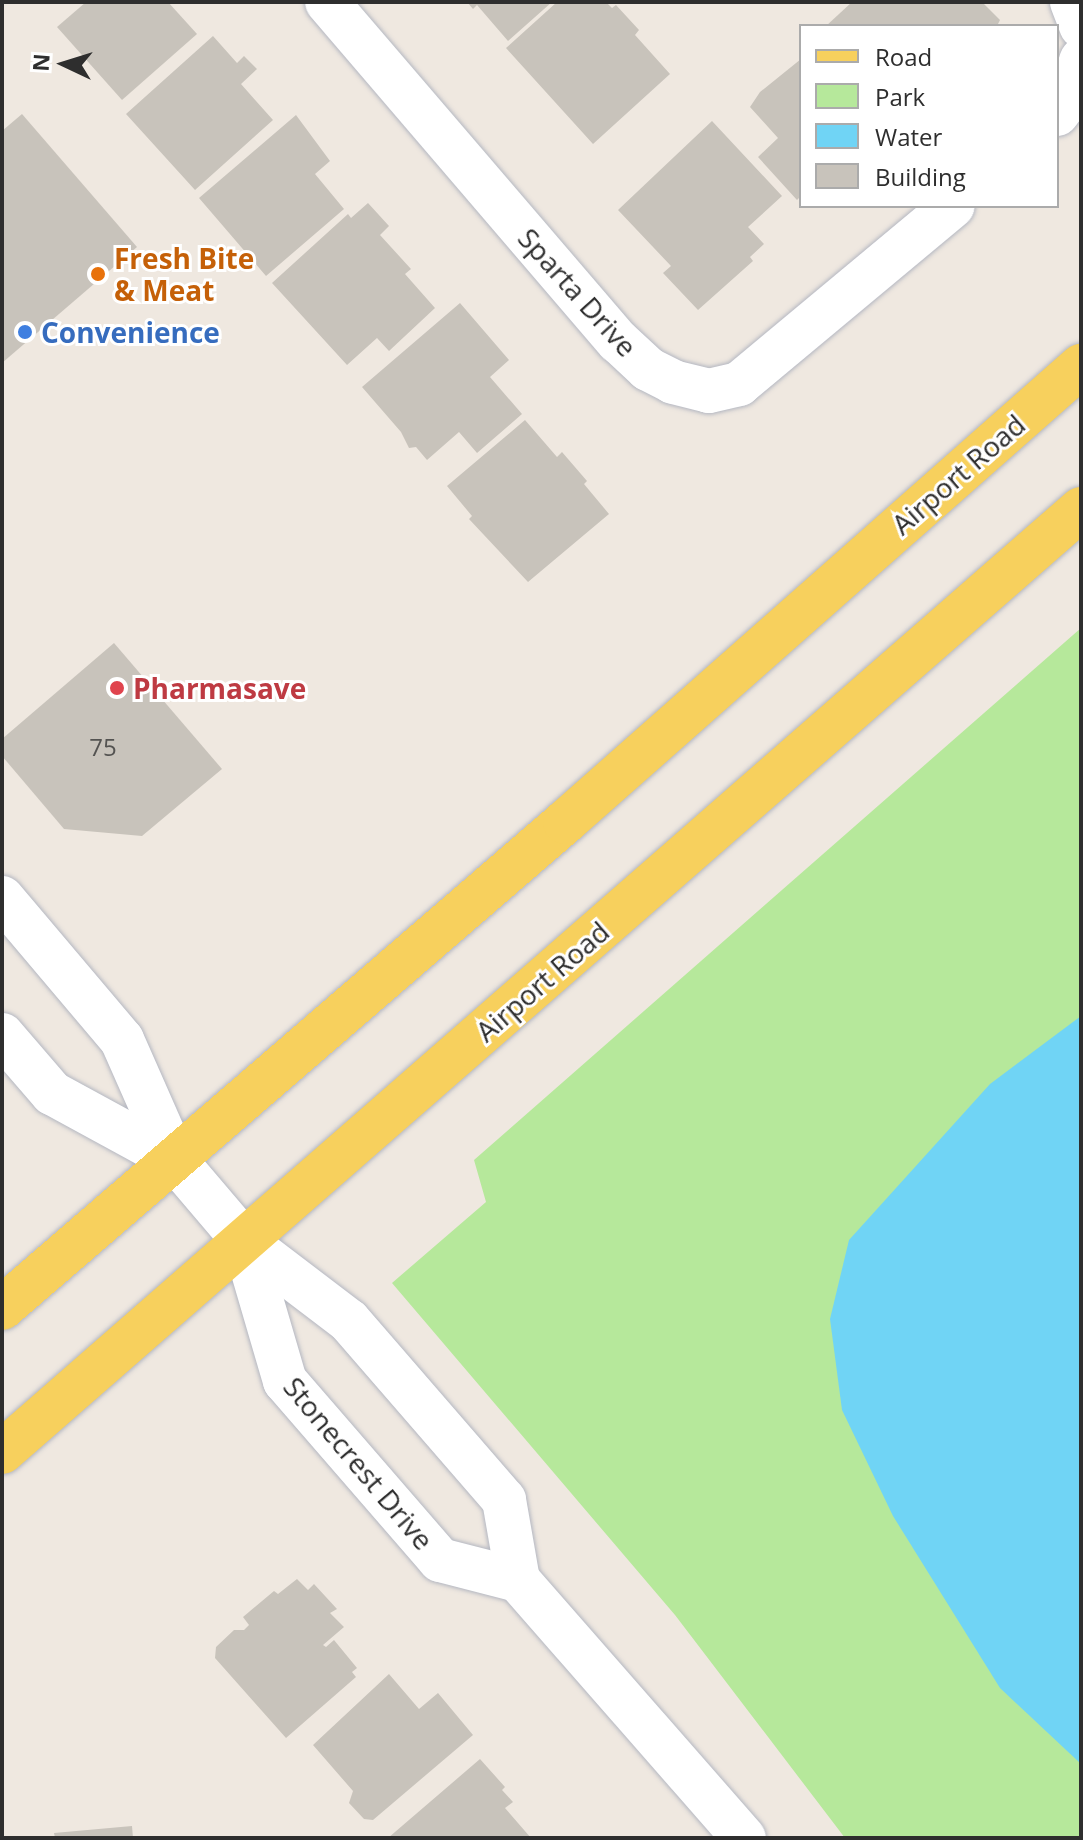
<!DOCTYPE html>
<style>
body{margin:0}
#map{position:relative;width:1083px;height:1840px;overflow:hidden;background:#efe8e0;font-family:"Open Sans",sans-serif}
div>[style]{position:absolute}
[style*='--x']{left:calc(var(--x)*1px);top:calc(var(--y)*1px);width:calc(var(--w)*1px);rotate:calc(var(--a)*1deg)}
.green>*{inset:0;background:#b6e89b}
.water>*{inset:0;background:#70d4f5}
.building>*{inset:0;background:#c8c3bb}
.roads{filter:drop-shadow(0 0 2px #b4b7c1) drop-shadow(0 0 2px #b4b7c1)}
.minor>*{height:44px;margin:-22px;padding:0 22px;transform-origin:22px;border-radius:22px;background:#fff}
.major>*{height:44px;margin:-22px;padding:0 22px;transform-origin:22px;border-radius:22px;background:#f7d05d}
.dots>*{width:22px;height:22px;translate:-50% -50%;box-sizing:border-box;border:4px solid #fff;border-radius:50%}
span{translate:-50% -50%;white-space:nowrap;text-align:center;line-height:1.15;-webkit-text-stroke:6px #fff;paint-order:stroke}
.number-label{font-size:24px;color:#545351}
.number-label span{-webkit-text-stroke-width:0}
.food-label{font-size:28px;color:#c56008;font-weight:700}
.left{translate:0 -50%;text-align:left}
.street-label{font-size:28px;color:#2e2e2e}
.shop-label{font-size:28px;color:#366cbe;font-weight:700}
.health-label{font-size:28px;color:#be3a42;font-weight:700}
.frame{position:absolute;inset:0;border:4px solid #2e2e2e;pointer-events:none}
.legend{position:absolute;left:799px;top:24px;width:260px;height:184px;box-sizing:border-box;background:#fff;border:2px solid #ababab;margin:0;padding:10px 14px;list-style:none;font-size:24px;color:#2e2e2e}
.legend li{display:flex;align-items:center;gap:16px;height:40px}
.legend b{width:40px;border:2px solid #ababab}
.north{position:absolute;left:24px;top:24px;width:80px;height:80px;-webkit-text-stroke:6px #fff;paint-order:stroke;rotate:274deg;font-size:22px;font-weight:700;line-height:32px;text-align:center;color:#2e2e2e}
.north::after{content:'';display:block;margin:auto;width:28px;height:36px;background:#2e2e2e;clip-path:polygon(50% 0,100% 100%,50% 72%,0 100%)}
</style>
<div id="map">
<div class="green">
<div style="clip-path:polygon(1081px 628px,1081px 1838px,845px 1838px,675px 1615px,392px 1283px,486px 1202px,474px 1160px)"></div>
</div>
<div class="water">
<div style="clip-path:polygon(1081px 1016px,1081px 1764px,1000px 1688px,893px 1516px,842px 1410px,830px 1319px,849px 1240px,990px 1084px)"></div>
</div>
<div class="building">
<div style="clip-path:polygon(86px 2px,168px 2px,197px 34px,122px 100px,57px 27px)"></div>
<div style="clip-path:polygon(467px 2px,552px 2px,508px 41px,477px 5px,473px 9px)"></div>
<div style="clip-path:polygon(557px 2px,606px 2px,612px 8px,616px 5px,639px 30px,635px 35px,670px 74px,593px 144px,506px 48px)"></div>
<div style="clip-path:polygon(852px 2px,982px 2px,1000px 20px,997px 26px,826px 26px)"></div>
<div style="clip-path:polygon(213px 36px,237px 63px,244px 56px,257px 69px,241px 84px,273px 120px,195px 190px,126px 114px)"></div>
<div style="clip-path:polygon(801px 59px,801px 196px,797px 200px,758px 157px,778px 138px,750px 107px,760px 92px)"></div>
<div style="clip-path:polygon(22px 114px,137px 247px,2px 363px,2px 131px)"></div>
<div style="clip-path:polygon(296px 115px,330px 161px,315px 174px,344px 209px,266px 276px,199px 198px)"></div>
<div style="clip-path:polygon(712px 121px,782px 196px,748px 227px,764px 244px,750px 257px,753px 261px,698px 310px,663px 273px,671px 266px,618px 210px)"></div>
<div style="clip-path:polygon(368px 203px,389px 226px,380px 235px,411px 269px,405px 274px,435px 308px,389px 351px,377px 338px,347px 365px,272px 283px,348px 214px,351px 218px)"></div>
<div style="clip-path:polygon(460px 303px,509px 360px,490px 377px,522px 414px,477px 453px,459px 432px,427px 460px,416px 447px,409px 448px,401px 432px,362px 387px)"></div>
<div style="clip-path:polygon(525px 420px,557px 457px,562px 452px,587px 481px,584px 484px,609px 514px,528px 582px,469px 519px,472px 516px,447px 486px)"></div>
<div style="clip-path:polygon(114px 643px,222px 769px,142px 836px,64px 829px,2px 756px,2px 739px)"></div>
<div style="clip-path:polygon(297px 1579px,308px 1590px,314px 1584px,337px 1609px,330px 1613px,344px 1627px,323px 1645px,326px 1647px,334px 1640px,357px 1668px,352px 1672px,356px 1677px,286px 1738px,215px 1658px,216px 1647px,234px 1630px,244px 1630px,249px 1625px,243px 1617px,274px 1591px,278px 1594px)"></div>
<div style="clip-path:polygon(389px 1674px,419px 1709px,438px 1693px,473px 1735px,373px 1820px,364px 1819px,349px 1803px,353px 1791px,313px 1745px)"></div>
<div style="clip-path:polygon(480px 1759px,505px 1787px,502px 1790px,513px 1802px,505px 1808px,531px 1838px,388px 1838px)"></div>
<div style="clip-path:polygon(132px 1826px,133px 1838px,55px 1838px,54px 1833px)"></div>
</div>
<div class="roads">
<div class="minor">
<div style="--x:327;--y:2;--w:447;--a:49.4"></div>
<div style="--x:618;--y:341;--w:41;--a:43"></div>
<div style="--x:648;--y:369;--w:28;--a:27"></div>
<div style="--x:673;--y:382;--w:37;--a:14"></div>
<div style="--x:709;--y:391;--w:31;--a:-13"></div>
<div style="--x:739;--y:384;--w:278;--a:-39.8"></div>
<div style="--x:1072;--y:2;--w:26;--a:69"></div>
<div style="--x:1057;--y:114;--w:20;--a:-53"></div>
<div style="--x:1069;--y:98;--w:40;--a:-72"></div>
<div style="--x:2;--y:898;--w:186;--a:49.8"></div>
<div style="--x:122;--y:1040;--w:131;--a:66.2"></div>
<div style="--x:175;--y:1160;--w:106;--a:49.6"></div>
<div style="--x:244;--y:1241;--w:132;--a:37.3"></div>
<div style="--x:349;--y:1321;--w:237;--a:49.1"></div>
<div style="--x:504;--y:1500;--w:81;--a:80.1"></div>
<div style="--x:518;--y:1580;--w:343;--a:48.8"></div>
<div style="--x:2;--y:1035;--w:77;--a:49.2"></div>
<div style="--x:52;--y:1093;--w:140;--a:28.6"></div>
<div style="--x:244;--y:1241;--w:146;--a:73.7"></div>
<div style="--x:285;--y:1381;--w:237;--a:49.1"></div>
<div style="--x:440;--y:1560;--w:81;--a:14.4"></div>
</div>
<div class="major">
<div style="--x:2;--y:1308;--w:744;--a:-40.8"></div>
<div style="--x:565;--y:822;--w:689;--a:-41.47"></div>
<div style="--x:2;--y:1452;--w:1433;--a:-41.15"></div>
</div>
</div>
<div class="dots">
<div style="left:98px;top:274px;background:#e8710a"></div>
<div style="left:25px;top:332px;background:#3f7fe0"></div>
<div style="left:117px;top:688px;background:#e0444e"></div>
</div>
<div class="number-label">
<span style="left:103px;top:747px">75</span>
</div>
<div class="food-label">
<span class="left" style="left:114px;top:274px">Fresh Bite<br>&amp; Meat</span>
</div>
<div class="street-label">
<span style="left:578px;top:292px;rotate:48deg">Sparta Drive</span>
<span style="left:958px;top:474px;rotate:-41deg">Airport Road</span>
<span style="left:542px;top:981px;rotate:-41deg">Airport Road</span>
<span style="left:359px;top:1463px;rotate:50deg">Stonecrest Drive</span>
</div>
<div class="shop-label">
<span class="left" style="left:41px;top:332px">Convenience</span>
</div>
<div class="health-label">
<span class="left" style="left:133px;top:688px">Pharmasave</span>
</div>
<div class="frame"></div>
<ul class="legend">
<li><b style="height:10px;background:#f7d05d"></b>Road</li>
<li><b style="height:22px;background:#b6e89b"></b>Park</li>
<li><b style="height:22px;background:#70d4f5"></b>Water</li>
<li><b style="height:22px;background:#c8c3bb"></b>Building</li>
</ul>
<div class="north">N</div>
</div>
